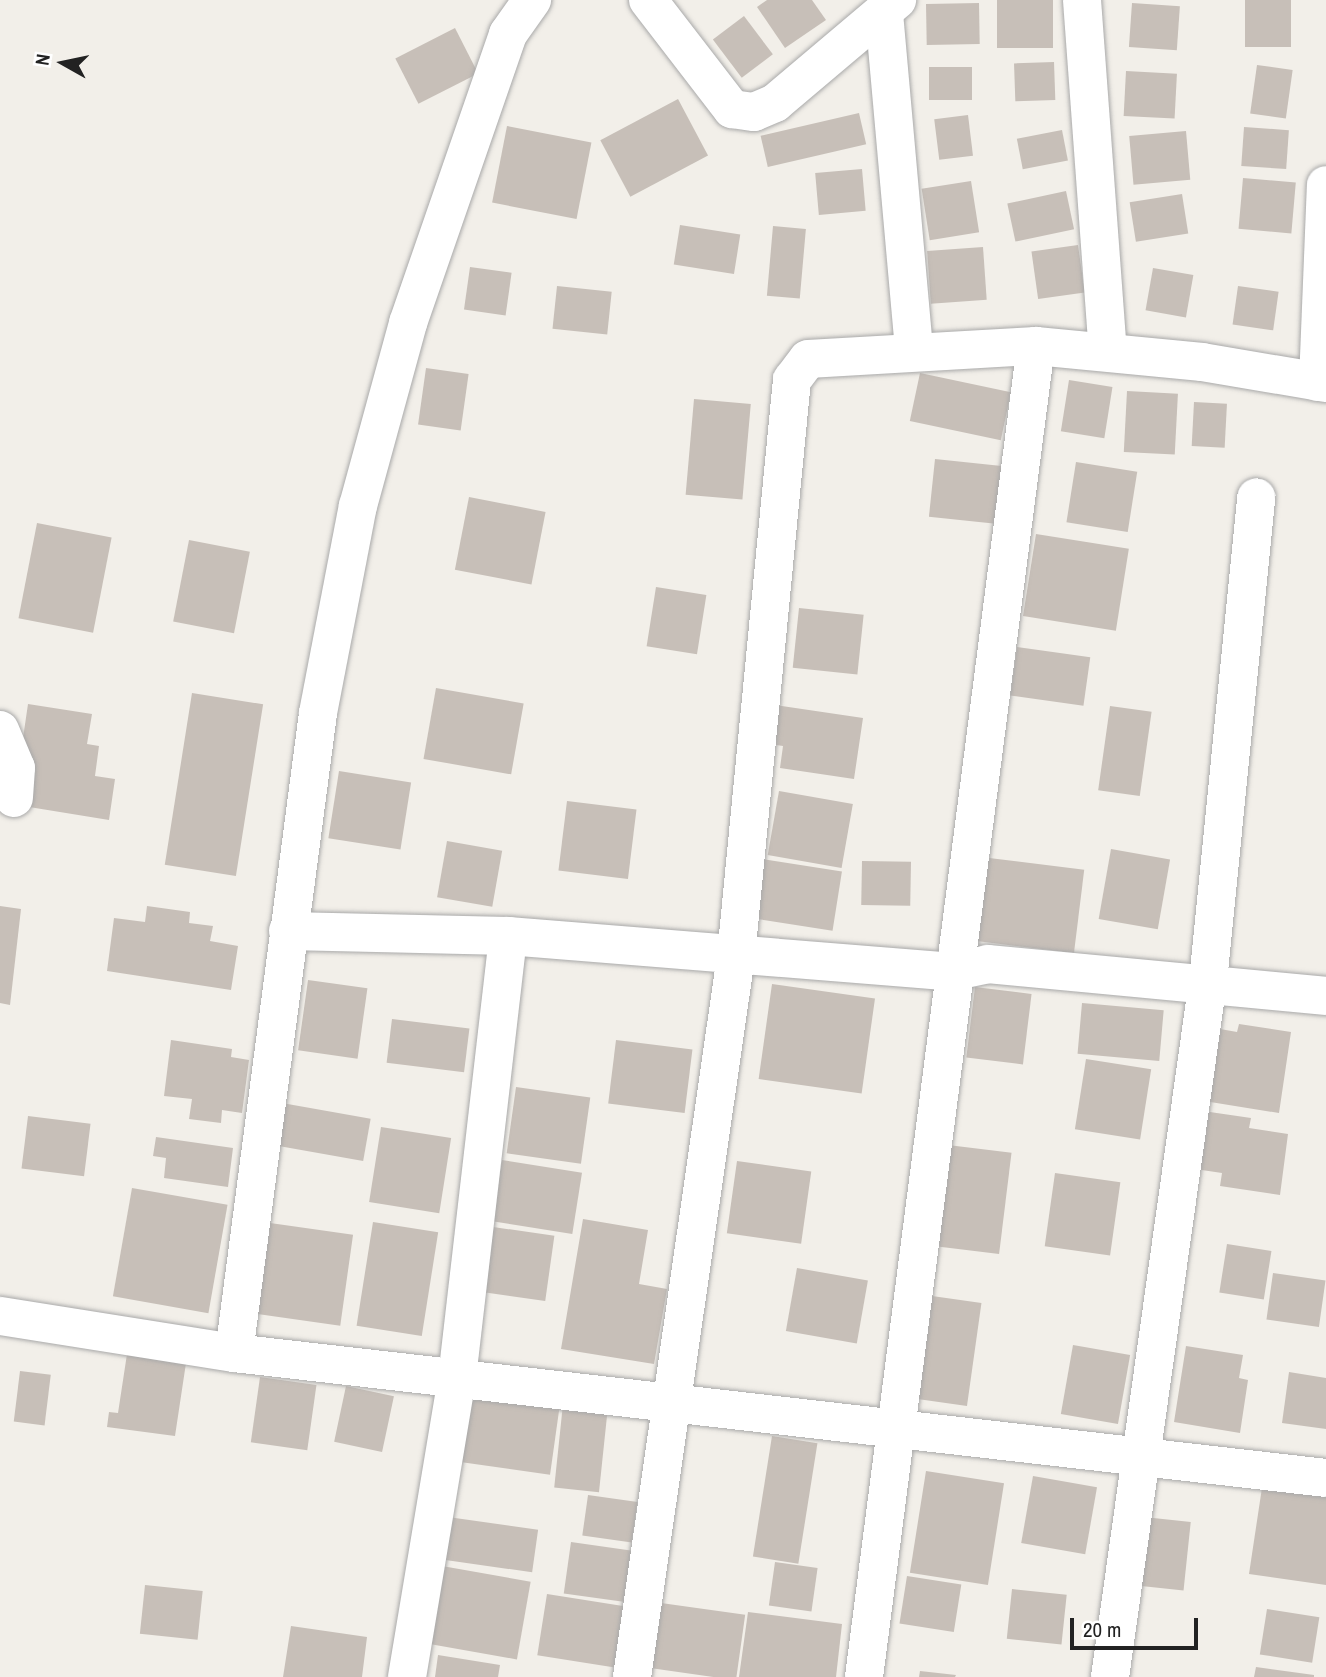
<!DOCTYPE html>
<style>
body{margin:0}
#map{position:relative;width:1326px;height:1677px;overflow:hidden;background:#f2efe9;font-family:"Archivo Narrow",sans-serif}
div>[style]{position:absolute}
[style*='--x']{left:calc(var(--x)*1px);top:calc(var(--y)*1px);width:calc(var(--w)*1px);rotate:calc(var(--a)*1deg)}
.building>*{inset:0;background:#c7bfb8;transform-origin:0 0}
.roads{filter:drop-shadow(0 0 2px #a9a9a9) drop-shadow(0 0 2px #a9a9a9)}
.street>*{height:38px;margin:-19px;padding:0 19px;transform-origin:19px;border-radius:19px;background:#fff}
span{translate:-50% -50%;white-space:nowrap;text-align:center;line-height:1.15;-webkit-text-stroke:5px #fff;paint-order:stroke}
.north{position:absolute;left:28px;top:28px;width:70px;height:70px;-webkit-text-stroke:5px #fff;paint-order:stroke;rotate:279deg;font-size:19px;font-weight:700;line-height:28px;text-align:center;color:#222}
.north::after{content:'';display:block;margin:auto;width:24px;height:32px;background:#222;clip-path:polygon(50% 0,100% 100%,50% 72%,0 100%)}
.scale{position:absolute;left:1070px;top:1618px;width:128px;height:32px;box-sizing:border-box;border:4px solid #222;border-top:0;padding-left:9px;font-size:21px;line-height:24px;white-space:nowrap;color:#222;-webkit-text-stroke:5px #fff;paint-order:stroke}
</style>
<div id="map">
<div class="building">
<div style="clip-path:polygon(767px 0,812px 0,826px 20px,785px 48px,757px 7px)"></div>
<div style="left:997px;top:0;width:56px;height:48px"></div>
<div style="left:1245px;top:0;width:46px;height:47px"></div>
<div style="left:979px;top:3px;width:41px;height:53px;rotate:89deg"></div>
<div style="left:1132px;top:3px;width:48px;height:44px;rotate:4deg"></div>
<div style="left:744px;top:16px;width:48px;height:39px;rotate:53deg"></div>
<div style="left:455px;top:28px;width:51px;height:67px;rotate:63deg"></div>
<div style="left:1054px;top:62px;width:38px;height:40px;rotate:88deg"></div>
<div style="left:1257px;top:65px;width:36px;height:49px;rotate:8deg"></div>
<div style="left:929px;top:67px;width:43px;height:33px"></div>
<div style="left:1126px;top:71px;width:51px;height:45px;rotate:3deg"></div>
<div style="left:678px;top:99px;width:64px;height:88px;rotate:62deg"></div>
<div style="left:859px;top:113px;width:32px;height:101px;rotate:77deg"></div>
<div style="left:968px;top:115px;width:41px;height:34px;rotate:83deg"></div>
<div style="left:507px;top:126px;width:86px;height:78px;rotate:11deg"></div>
<div style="left:1244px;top:127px;width:45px;height:39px;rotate:4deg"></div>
<div style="left:1062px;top:130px;width:31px;height:46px;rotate:79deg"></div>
<div style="left:1186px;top:131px;width:49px;height:57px;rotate:85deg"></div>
<div style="left:862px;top:169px;width:42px;height:47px;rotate:85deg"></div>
<div style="left:1243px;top:178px;width:53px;height:51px;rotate:5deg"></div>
<div style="left:971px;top:181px;width:52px;height:50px;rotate:81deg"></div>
<div style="left:1066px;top:191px;width:39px;height:60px;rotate:78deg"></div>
<div style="left:1182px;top:194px;width:40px;height:53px;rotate:81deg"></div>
<div style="left:680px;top:225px;width:61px;height:40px;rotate:9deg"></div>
<div style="left:773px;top:226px;width:33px;height:70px;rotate:5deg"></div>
<div style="left:1078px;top:245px;width:48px;height:47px;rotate:82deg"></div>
<div style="left:983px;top:247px;width:53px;height:56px;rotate:86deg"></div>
<div style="left:470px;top:267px;width:42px;height:43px;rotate:8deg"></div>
<div style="left:1153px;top:268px;width:41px;height:43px;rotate:10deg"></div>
<div style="left:557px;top:286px;width:55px;height:43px;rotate:6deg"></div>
<div style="left:1238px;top:286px;width:41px;height:39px;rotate:8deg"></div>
<div style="left:426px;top:368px;width:43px;height:57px;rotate:8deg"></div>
<div style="left:920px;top:373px;width:93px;height:49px;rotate:12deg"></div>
<div style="left:1069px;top:380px;width:44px;height:52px;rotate:9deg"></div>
<div style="left:1127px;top:391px;width:51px;height:61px;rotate:3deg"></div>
<div style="left:694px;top:399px;width:57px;height:96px;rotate:5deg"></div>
<div style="left:1194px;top:402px;width:33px;height:44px;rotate:3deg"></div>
<div style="left:935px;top:459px;width:67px;height:58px;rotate:6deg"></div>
<div style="left:1076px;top:462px;width:62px;height:61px;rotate:9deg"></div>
<div style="left:469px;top:497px;width:78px;height:74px;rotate:11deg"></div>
<div style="left:37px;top:523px;width:76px;height:97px;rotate:11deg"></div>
<div style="left:1036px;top:534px;width:94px;height:83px;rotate:9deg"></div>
<div style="left:189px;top:540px;width:62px;height:83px;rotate:11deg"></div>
<div style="left:656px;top:587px;width:51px;height:60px;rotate:9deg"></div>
<div style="left:799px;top:608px;width:65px;height:60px;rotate:6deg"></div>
<div style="left:1017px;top:647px;width:74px;height:49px;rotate:8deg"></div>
<div style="left:436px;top:688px;width:89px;height:72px;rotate:10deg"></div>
<div style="left:192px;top:693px;width:72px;height:174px;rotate:9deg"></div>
<div style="clip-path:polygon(28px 704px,92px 714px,87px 744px,99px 746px,95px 776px,115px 779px,109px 820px,23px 806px,17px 779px)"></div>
<div style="clip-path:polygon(775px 705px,863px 718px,854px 779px,780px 768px,783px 746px,770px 744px)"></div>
<div style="left:1110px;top:706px;width:42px;height:85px;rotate:8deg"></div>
<div style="left:339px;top:771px;width:73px;height:68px;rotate:9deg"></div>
<div style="left:779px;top:791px;width:75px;height:65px;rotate:10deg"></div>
<div style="left:567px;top:801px;width:70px;height:70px;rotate:7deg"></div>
<div style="left:447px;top:841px;width:56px;height:57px;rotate:10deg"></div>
<div style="left:1111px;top:849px;width:60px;height:71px;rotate:10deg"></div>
<div style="left:981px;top:857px;width:104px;height:84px;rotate:7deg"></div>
<div style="left:756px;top:858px;width:87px;height:60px;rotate:9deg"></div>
<div style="left:862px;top:861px;width:49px;height:44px;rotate:1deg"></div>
<div style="clip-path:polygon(0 906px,21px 909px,10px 1005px,0 1003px)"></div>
<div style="clip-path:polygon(147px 906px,190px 912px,189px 923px,213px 926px,210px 941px,238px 946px,231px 990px,107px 971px,114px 918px,145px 922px)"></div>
<div style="left:308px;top:980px;width:60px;height:71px;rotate:8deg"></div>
<div style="left:772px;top:984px;width:104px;height:96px;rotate:8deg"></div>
<div style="left:975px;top:987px;width:57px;height:71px;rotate:7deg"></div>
<div style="left:1082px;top:1003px;width:82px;height:51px;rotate:5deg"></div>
<div style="left:392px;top:1019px;width:78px;height:44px;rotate:7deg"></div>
<div style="clip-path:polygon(1239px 1024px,1291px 1032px,1279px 1113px,1198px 1100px,1209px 1027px,1237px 1032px)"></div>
<div style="clip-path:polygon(171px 1040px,232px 1049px,231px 1057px,249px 1060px,242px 1113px,222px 1110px,221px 1123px,189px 1119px,192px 1099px,164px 1096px)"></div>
<div style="left:616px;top:1040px;width:77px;height:64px;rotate:7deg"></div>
<div style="left:1086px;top:1059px;width:66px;height:71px;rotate:9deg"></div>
<div style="left:516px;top:1087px;width:75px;height:67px;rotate:8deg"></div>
<div style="left:282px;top:1103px;width:90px;height:43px;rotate:10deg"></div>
<div style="clip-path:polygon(1203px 1111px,1251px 1118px,1249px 1128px,1288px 1134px,1280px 1195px,1220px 1186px,1222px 1173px,1195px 1169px)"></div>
<div style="left:28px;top:1116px;width:63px;height:53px;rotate:7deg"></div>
<div style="left:381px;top:1127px;width:71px;height:76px;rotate:9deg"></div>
<div style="clip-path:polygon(156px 1137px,233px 1148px,228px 1187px,164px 1178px,166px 1158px,153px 1156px)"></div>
<div style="left:948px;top:1145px;width:64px;height:102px;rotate:7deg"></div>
<div style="left:502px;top:1160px;width:81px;height:62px;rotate:9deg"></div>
<div style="left:737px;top:1161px;width:75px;height:73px;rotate:8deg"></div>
<div style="left:1055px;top:1173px;width:66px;height:74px;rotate:8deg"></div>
<div style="left:132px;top:1188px;width:97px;height:110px;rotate:10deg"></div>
<div style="clip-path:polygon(583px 1219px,648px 1230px,639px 1284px,667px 1289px,654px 1364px,561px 1349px)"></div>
<div style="left:256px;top:1221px;width:98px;height:92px;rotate:8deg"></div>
<div style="left:373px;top:1222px;width:66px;height:105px;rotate:9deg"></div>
<div style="left:493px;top:1227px;width:62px;height:66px;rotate:8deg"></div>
<div style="left:1227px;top:1244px;width:45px;height:49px;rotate:9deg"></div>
<div style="left:797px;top:1268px;width:72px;height:64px;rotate:10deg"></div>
<div style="left:1273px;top:1273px;width:53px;height:47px;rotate:8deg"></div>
<div style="left:925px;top:1295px;width:57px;height:104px;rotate:8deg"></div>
<div style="left:1073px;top:1345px;width:58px;height:70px;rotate:10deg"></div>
<div style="clip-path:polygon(1186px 1346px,1243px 1355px,1239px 1378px,1248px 1380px,1240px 1433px,1174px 1422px)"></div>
<div style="clip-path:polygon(127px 1354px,186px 1363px,175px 1436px,107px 1427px,109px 1412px,118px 1413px)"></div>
<div style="left:20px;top:1371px;width:31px;height:51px;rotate:7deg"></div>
<div style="clip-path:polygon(1289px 1372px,1326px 1378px,1326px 1429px,1282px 1423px)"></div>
<div style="left:260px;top:1377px;width:57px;height:66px;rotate:8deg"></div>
<div style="left:346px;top:1386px;width:49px;height:57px;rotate:12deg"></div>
<div style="left:465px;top:1390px;width:96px;height:72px;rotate:8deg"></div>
<div style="left:563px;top:1404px;width:45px;height:84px;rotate:6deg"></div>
<div style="left:772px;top:1436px;width:46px;height:122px;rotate:9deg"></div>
<div style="left:926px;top:1471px;width:79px;height:103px;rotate:9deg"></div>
<div style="left:1033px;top:1476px;width:65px;height:68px;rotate:10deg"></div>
<div style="clip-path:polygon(1263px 1481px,1326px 1490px,1326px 1585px,1249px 1574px)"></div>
<div style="left:588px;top:1495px;width:50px;height:41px;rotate:8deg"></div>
<div style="left:448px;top:1517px;width:91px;height:43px;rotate:8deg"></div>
<div style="left:1144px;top:1517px;width:47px;height:69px;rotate:6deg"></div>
<div style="left:571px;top:1542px;width:62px;height:52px;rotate:8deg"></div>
<div style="left:775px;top:1562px;width:43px;height:44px;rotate:8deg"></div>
<div style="left:442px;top:1566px;width:90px;height:79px;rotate:10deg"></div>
<div style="left:907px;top:1576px;width:55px;height:48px;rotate:9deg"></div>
<div style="left:145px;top:1585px;width:58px;height:49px;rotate:6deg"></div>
<div style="left:1012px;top:1589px;width:55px;height:50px;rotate:6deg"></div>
<div style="left:547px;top:1594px;width:80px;height:62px;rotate:9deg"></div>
<div style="left:661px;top:1603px;width:85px;height:66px;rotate:8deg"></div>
<div style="left:1267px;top:1609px;width:53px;height:46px;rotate:9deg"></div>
<div style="clip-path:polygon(748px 1612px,842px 1624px,836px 1677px,739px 1677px)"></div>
<div style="clip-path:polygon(291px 1626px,367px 1637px,362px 1677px,283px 1677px)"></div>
<div style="clip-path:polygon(438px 1655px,500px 1665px,498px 1677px,435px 1677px)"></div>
<div style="clip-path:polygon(1256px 1667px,1314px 1675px,1314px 1677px,1254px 1677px)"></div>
<div style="clip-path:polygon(920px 1671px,956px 1675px,955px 1677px,919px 1677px)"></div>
</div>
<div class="roads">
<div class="street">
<div style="--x:648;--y:0;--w:138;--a:52.4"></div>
<div style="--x:732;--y:109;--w:22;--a:8"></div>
<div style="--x:754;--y:112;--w:23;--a:-23"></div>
<div style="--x:775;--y:103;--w:160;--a:-40.2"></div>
<div style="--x:1082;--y:0;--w:352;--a:85.8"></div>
<div style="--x:884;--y:13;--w:336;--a:84.9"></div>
<div style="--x:1318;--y:382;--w:197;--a:-87.7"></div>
<div style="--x:0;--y:730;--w:41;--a:67.2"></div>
<div style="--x:16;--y:768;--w:30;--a:94"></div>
<div style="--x:288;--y:931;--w:220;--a:1.3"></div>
<div style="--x:508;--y:936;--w:444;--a:4.6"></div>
<div style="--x:951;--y:972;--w:38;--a:-12"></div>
<div style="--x:988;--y:964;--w:340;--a:5.4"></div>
<div style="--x:0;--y:1316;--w:237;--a:9"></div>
<div style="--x:234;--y:1353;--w:1099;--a:6.53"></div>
<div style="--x:234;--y:1353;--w:645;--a:-82.52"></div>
<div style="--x:318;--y:713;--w:211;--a:-79.1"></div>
<div style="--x:358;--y:506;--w:190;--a:-74.7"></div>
<div style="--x:408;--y:323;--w:306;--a:-70.9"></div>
<div style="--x:508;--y:34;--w:42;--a:-54.8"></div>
<div style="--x:407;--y:1677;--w:303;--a:-80.5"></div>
<div style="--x:457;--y:1378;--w:445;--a:-83.4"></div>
<div style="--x:632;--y:1677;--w:728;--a:-81.79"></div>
<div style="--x:736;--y:956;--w:579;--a:-84.45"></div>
<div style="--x:792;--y:380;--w:26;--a:-53"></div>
<div style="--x:808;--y:359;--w:228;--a:-3.3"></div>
<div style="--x:1036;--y:346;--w:167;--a:5.5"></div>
<div style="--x:1202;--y:362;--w:126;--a:9.6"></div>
<div style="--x:864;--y:1677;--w:1342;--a:-82.64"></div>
<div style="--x:1110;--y:1677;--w:703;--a:-81.99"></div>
<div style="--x:1208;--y:981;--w:486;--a:-84.3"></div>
</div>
</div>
<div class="north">N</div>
<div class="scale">20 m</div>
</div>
